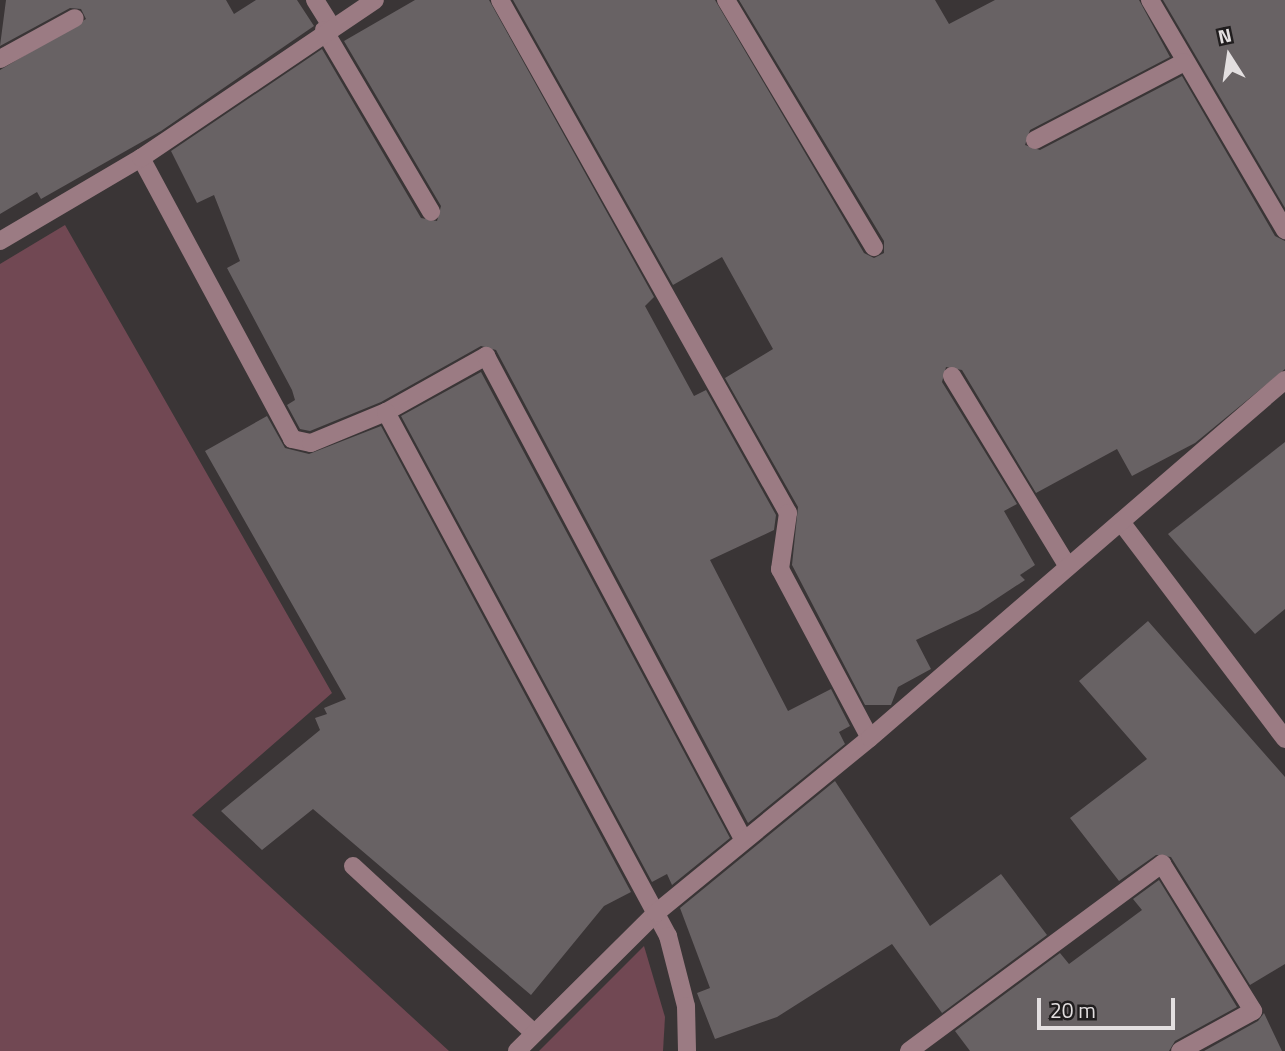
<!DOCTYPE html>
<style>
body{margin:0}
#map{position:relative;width:1285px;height:1051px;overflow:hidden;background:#3a3536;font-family:"Titillium Web",sans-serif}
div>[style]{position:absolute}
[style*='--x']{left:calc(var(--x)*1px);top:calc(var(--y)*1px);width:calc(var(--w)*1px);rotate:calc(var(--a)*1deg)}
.green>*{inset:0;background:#714853}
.building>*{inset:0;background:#686264}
.minor>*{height:18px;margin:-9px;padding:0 9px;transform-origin:9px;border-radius:9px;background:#9b7b83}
span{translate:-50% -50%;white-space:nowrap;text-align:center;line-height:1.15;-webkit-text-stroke:5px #201d1e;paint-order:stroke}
.north{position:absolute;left:1194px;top:21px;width:70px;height:70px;-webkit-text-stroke:5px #201d1e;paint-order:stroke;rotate:348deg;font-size:19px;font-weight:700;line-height:28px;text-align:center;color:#e3dfe0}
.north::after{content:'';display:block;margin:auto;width:24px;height:32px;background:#e3dfe0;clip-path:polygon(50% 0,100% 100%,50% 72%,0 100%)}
.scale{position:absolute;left:1037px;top:998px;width:138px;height:32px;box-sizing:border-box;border:4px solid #e3dfe0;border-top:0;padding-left:9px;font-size:21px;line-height:24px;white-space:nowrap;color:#e3dfe0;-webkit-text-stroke:5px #201d1e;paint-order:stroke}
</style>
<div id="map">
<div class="green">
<div style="clip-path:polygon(65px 225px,332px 693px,192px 815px,449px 1051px,0 1051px,0 264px)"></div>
<div style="clip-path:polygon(644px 946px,665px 1017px,663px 1051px,539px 1051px)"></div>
</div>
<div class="building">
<div style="clip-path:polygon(6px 0,226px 0,234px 14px,256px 0,297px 0,314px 26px,161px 131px,41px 199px,37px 192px,0 214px,0 70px,86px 19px,81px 9px,70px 8px,0 46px)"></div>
<div style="clip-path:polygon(415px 0,489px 0,654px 297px,645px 306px,694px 396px,706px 390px,776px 515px,774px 530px,710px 560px,788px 711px,831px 689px,850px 726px,839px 732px,845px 744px,748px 823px,496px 350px,481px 346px,381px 402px,310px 431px,300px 429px,287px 405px,295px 400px,292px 390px,227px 268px,240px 261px,214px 195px,197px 203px,171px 151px,322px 49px,421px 218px,437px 221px,441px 206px,344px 41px)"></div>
<div style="clip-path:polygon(513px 0,715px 0,864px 253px,874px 258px,884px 253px,884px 241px,739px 0,935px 0,949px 24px,995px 0,1139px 0,1170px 57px,1030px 130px,1025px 145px,1040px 150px,1182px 76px,1275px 236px,1285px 241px,1285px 369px,1195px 443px,1132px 476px,1117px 449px,1036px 493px,962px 370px,946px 367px,942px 382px,1017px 504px,1004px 511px,1035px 565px,1020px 575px,1025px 580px,978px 611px,916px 640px,931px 669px,898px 687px,891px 705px,865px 705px,792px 565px,798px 507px,725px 378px,773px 349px,722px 257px,673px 285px)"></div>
<div style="clip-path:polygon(1163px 0,1285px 0,1285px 208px)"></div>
<div style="clip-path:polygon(481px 372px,730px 838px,672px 885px,667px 874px,652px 882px,401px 416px)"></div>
<div style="clip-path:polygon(267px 416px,285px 448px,309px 454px,381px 426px,631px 892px,604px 906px,531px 995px,313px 809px,262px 850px,221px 811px,320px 730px,315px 718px,327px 714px,324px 708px,346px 699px,205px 451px)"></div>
<div style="clip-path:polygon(1285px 442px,1285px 609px,1255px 634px,1168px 534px)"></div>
<div style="clip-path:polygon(1148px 621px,1285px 777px,1285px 964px,1250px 985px,1171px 857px,1156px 855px,1119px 881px,1070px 818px,1147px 759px,1079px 681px)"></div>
<div style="clip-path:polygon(835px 781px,930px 926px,1001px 874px,1047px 935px,942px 1013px,892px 944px,777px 1017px,715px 1039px,697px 993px,710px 988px,680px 908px)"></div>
<div style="clip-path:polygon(1159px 880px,1237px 1007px,1175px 1041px,1169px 1051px,970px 1051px,955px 1031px,1060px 953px,1069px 964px,1142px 910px,1133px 899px)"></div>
<div style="clip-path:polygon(1264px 1013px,1282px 1051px,1204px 1051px,1258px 1021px)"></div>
</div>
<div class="minor">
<div style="--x:315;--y:0;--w:28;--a:58"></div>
<div style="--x:500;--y:0;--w:588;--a:60.69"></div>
<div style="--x:788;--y:513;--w:57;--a:98.1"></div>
<div style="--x:780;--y:569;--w:191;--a:62"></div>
<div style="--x:726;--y:0;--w:288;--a:59.1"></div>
<div style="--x:1150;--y:0;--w:267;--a:59.6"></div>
<div style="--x:324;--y:30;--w:211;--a:59.5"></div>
<div style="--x:0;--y:59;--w:85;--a:-28.7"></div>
<div style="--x:1035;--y:140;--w:168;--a:-27.6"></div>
<div style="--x:141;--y:158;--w:319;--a:61.7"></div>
<div style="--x:292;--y:439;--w:19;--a:12"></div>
<div style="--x:311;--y:443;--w:81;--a:-22.5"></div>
<div style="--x:386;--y:412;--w:115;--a:-29.2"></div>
<div style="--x:486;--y:356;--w:547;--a:61.98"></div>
<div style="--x:0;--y:241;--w:164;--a:-30.5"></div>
<div style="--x:141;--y:158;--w:282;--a:-34"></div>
<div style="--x:952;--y:376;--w:223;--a:58.7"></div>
<div style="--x:386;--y:412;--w:595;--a:61.71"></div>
<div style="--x:668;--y:936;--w:72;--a:75.6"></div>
<div style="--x:686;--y:1006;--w:45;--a:88.7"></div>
<div style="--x:1121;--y:522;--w:272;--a:52.9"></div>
<div style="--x:353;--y:866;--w:246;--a:42.7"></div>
<div style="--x:517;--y:1051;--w:196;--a:-44.8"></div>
<div style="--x:656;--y:913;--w:276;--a:-39.3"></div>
<div style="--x:870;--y:738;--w:548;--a:-40.78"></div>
<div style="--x:909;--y:1051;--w:315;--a:-36.5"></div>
<div style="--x:1162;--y:864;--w:173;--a:58.2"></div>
<div style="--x:1253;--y:1011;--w:83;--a:151.3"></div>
</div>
<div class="north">N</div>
<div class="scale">20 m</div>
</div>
